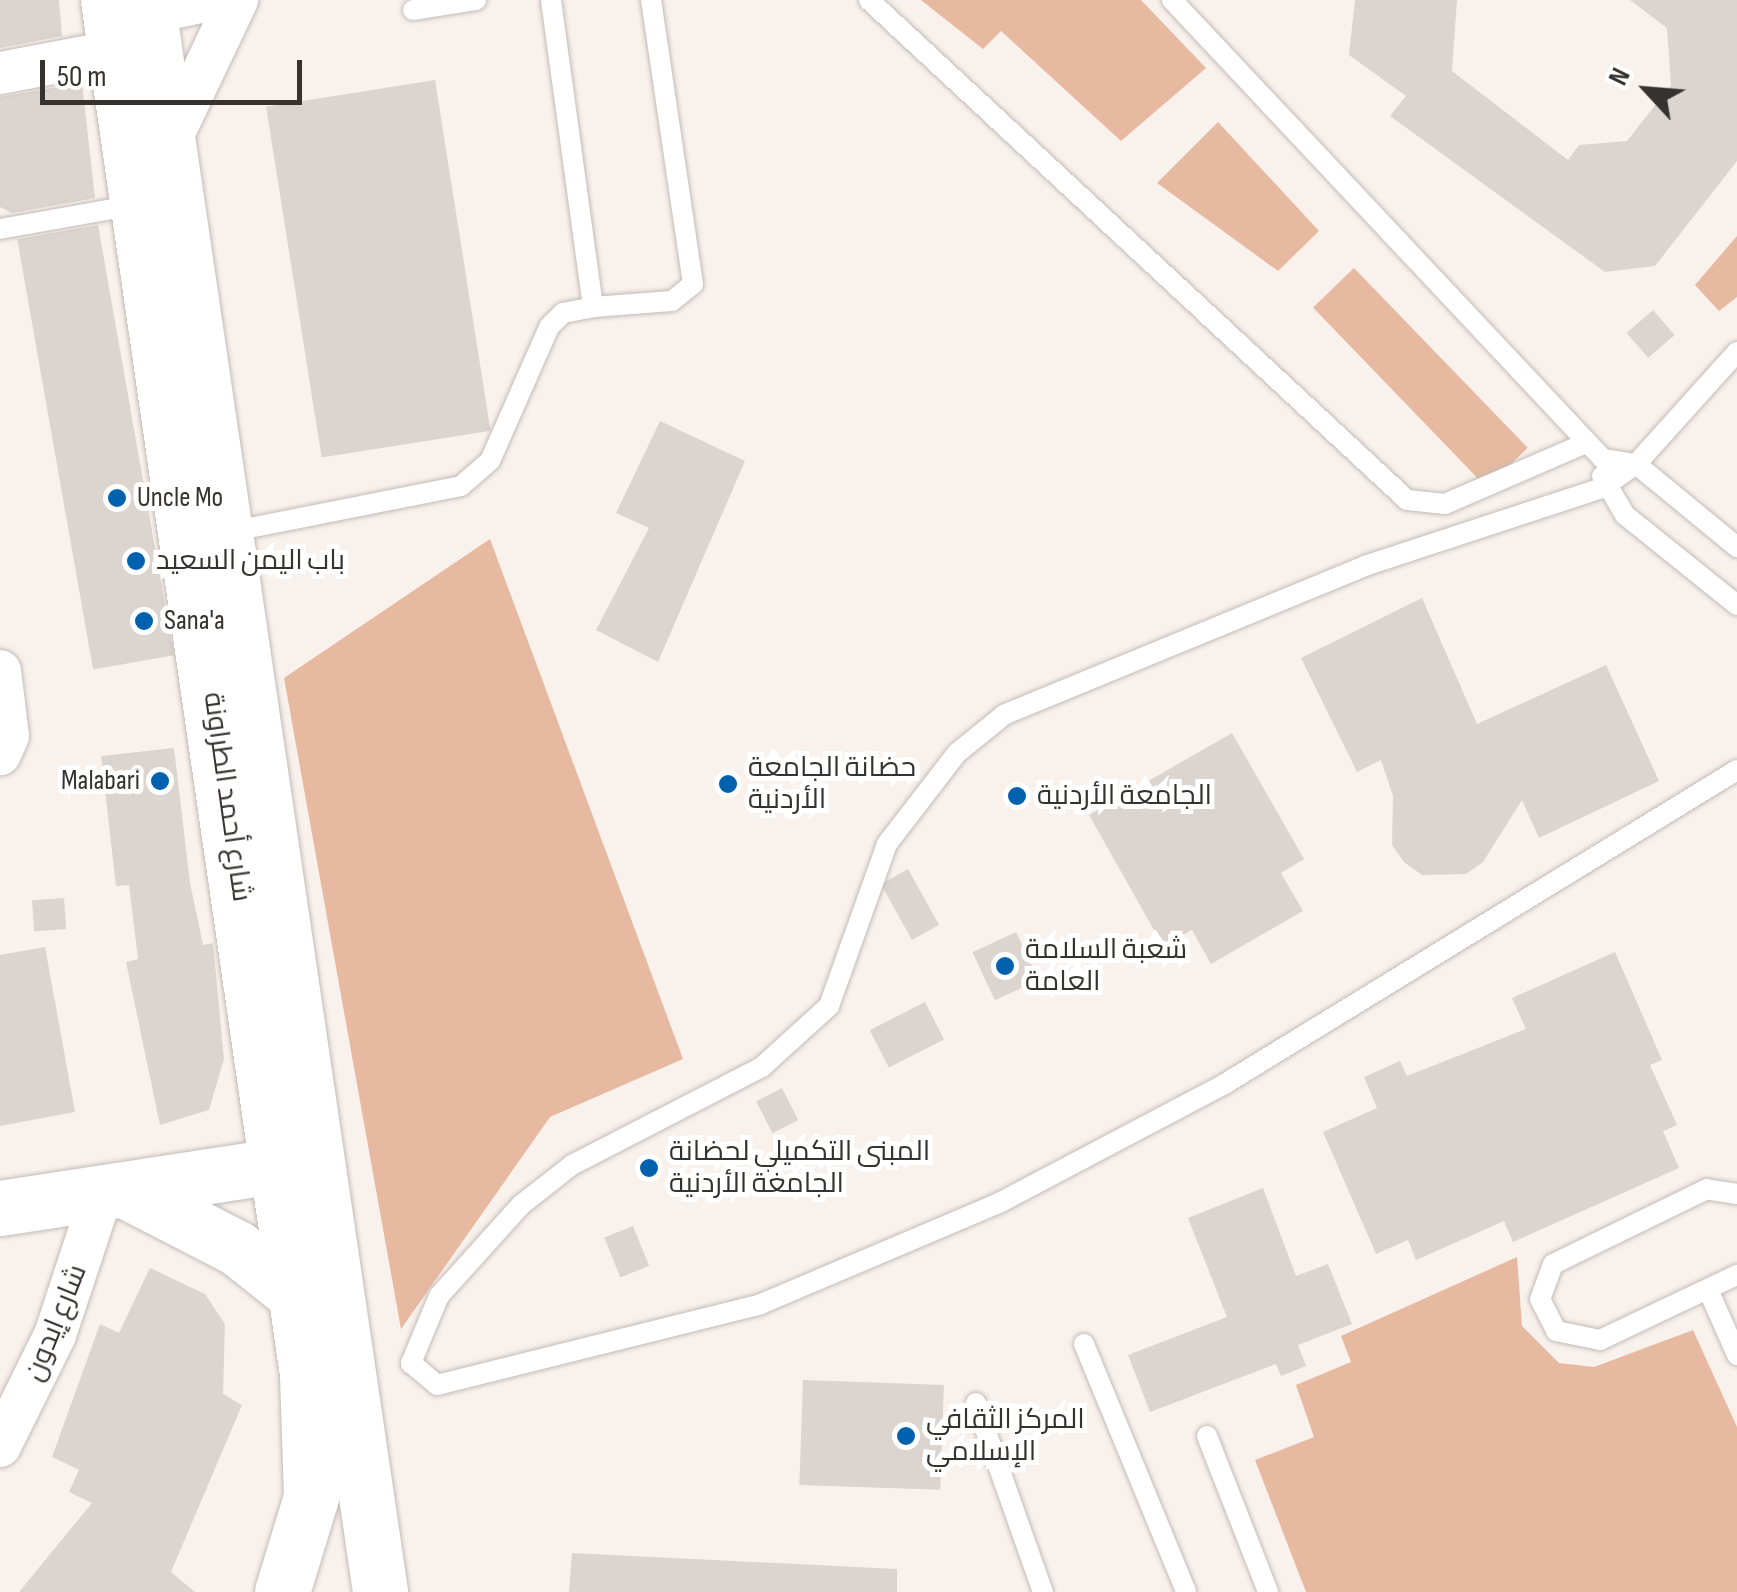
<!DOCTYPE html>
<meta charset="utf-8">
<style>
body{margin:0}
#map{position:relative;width:1737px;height:1592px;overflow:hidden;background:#f9f1ec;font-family:"Sofia Sans Condensed",Cairo,sans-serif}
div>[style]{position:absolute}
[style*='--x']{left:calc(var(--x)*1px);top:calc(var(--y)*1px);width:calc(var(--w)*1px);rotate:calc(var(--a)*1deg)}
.green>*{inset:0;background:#e6b9a0;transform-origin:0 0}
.building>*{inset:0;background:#dbd4cf;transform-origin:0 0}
.roads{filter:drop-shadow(0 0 2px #c3bbb7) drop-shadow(0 0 2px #c3bbb7)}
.lane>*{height:20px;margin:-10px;padding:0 10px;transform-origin:10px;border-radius:10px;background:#fff}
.street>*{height:42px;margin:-21px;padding:0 21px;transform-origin:21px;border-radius:21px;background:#fff}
.secondary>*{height:55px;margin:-27.5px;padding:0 27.5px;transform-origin:27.5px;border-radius:27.5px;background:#fff}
.dots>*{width:28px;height:28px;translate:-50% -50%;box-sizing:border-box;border:5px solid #fff;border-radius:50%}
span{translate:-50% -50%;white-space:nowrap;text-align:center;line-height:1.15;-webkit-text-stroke:10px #fff;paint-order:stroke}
.poi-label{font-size:28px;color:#353230}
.left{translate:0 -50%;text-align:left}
.right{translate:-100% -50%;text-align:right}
.street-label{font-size:28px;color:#353230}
.north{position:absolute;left:1597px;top:40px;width:100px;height:100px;-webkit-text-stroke:8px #fff;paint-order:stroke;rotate:296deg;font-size:28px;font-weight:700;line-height:40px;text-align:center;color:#353230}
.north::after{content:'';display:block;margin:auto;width:35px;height:45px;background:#353230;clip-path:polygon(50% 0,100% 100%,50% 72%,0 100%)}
.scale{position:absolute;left:40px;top:60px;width:262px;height:45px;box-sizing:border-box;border:5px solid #353230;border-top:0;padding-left:12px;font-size:30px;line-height:35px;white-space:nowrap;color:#353230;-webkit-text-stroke:8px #fff;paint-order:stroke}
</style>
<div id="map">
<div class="green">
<div style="clip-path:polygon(921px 0,1141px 0,1206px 68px,1121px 141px,1001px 31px,983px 49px)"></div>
<div style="clip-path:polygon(1218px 122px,1319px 231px,1278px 271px,1157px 183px)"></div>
<div style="clip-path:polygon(1737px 236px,1737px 297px,1719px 311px,1695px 285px)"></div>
<div style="left:1354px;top:268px;width:250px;height:57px;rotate:46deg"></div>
<div style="clip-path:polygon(490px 539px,683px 1059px,550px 1117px,401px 1329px,284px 678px)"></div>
<div style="clip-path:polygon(1517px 1257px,1522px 1326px,1559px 1363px,1594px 1367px,1693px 1330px,1737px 1427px,1737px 1592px,1306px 1592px,1255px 1460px,1314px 1437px,1296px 1385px,1351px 1362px,1341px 1336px)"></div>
</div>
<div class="building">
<div style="clip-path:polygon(0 0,59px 0,62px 36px,0 48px)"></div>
<div style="clip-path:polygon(1355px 0,1457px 0,1452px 71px,1568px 160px,1579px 145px,1627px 141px,1671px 85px,1667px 28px,1630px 0,1737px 0,1737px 161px,1655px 266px,1605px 272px,1390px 116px,1406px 96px,1349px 55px)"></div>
<div style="left:435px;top:80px;width:355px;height:171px;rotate:81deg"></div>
<div style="clip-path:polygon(82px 83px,95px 198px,12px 213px,0 207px,0 97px)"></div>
<div style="left:98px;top:225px;width:437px;height:82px;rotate:80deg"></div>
<div style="left:1653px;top:310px;width:33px;height:35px;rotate:49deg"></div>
<div style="clip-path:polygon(660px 421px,745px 461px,658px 662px,596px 630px,649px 528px,616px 513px)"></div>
<div style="clip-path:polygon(1422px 598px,1477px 724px,1606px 665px,1659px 781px,1539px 838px,1522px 800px,1483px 862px,1466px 874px,1422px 875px,1404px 862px,1392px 845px,1393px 796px,1381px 760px,1357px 772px,1301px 658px)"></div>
<div style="clip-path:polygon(1232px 733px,1304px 859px,1281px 873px,1303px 911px,1211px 964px,1192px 930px,1163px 946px,1089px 815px)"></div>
<div style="clip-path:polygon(174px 748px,190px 883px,203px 945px,213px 943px,224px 1059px,209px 1110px,160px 1125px,126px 962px,138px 959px,129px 885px,116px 886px,101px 756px)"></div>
<div style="left:908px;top:869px;width:64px;height:31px;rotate:61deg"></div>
<div style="left:64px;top:898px;width:31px;height:32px;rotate:86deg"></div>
<div style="left:1016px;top:932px;width:53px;height:48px;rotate:65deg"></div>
<div style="clip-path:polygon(45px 947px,75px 1112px,0 1126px,0 955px)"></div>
<div style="clip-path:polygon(1615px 952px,1662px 1060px,1650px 1065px,1677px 1125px,1663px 1131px,1679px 1168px,1513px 1242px,1504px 1221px,1416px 1260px,1408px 1240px,1376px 1254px,1323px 1132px,1377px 1108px,1364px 1077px,1400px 1061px,1407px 1076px,1526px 1029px,1512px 998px)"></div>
<div style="left:925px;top:1002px;width:42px;height:62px;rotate:63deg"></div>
<div style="left:782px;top:1088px;width:36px;height:29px;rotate:63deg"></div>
<div style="clip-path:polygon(1263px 1188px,1296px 1276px,1328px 1264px,1352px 1324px,1298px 1345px,1306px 1366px,1281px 1376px,1276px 1364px,1150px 1412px,1128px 1355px,1227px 1317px,1188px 1218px)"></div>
<div style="left:633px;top:1226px;width:43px;height:31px;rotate:68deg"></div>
<div style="clip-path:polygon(150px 1268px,205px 1294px,225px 1324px,223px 1394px,242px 1405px,171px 1572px,195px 1592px,19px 1592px,92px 1503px,69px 1492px,79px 1470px,52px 1457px,100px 1324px,119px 1333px)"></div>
<div style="left:803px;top:1380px;width:141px;height:105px;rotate:2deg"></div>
<div style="clip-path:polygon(572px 1553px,897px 1569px,897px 1592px,569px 1592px)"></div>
</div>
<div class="roads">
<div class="lane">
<div style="--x:869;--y:0;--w:734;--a:42.9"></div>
<div style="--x:1407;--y:500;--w:38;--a:6"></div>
<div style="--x:1445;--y:504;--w:154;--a:-23.4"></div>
<div style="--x:1172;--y:0;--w:630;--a:46.8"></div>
<div style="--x:1603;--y:459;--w:33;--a:9"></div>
<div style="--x:1636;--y:464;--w:131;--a:39.4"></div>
<div style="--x:413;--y:10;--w:64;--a:-9"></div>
<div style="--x:0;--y:229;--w:137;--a:-10.1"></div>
<div style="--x:593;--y:307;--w:79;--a:-4.3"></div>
<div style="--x:672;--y:301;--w:27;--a:-39"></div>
<div style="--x:693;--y:284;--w:287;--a:-98.4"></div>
<div style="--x:1737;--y:352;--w:151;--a:132"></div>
<div style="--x:1636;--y:464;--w:42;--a:144.8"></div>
<div style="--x:1602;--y:488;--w:250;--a:161.8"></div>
<div style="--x:1365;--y:566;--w:391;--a:157.6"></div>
<div style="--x:1004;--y:715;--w:60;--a:141"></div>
<div style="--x:957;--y:753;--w:115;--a:127.6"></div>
<div style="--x:887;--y:844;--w:172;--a:109.7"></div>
<div style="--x:829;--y:1006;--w:91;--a:137.7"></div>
<div style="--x:762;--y:1067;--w:214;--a:152.7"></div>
<div style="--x:572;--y:1165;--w:65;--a:141.9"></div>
<div style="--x:521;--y:1205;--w:122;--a:132"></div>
<div style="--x:439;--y:1296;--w:73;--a:112.7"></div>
<div style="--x:411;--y:1363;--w:34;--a:40"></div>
<div style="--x:437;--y:1385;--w:334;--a:-14"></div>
<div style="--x:761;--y:1304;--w:261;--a:-23"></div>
<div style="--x:1001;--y:1202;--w:251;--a:-27.8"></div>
<div style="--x:1223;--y:1085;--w:603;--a:-31.5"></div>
<div style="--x:1602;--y:476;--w:45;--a:59.5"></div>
<div style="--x:1625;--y:515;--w:144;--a:38.8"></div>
<div style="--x:229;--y:532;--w:237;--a:-11.2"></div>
<div style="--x:461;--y:486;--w:38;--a:-41"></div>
<div style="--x:490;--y:461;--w:146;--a:-66.2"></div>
<div style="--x:549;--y:327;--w:20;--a:-45"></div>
<div style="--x:563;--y:313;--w:31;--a:-11"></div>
<div style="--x:593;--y:307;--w:310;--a:-97.8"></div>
<div style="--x:1737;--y:1194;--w:30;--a:-171"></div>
<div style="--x:1707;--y:1189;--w:171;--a:154"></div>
<div style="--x:1553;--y:1264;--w:37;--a:110"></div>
<div style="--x:1540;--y:1299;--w:36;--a:63"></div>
<div style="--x:1556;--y:1331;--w:45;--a:11.6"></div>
<div style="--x:1600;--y:1340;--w:152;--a:-25.4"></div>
<div style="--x:1710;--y:1294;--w:67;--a:66.1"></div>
<div style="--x:1084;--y:1344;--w:268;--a:67.6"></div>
<div style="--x:976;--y:1403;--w:201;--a:70.5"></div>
<div style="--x:1207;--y:1436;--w:168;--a:68.6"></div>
</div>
<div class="street">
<div style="--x:149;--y:13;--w:61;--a:-12.2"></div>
<div style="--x:0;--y:73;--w:118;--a:-10.7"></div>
<div style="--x:171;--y:139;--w:154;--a:-64.6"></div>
<div style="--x:0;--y:671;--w:65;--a:83"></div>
<div style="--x:8;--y:736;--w:20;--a:114"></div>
<div style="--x:0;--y:1446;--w:124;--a:-63.6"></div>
<div style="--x:55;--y:1335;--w:146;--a:-71.7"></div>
</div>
<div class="secondary">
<div style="--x:108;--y:0;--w:1389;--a:81.76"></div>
<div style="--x:307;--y:1375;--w:122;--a:88.1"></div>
<div style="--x:311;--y:1497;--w:99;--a:107"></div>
<div style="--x:147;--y:0;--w:1609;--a:81.67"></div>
<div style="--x:132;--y:1194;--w:118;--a:27.2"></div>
<div style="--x:237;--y:1248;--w:75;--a:38.5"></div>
<div style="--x:0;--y:1208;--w:317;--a:-8.7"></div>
</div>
</div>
<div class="dots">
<div style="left:117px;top:498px;background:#0062ae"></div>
<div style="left:136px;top:561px;background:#0062ae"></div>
<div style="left:144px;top:621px;background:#0062ae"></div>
<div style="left:160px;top:781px;background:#0062ae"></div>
<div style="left:728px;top:784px;background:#0062ae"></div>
<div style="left:1017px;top:796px;background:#0062ae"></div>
<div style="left:1005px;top:966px;background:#0062ae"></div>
<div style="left:649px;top:1168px;background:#0062ae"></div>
<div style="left:906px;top:1436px;background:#0062ae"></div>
</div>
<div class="poi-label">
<span class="left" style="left:137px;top:498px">Uncle Mo</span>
<span class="left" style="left:156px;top:561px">باب اليمن السعيد</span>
<span class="left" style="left:164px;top:621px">Sana'a</span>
<span class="left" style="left:748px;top:784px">حضانة الجامعة<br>الأردنية</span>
<span class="right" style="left:140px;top:781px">Malabari</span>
<span class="left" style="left:1037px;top:796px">الجامعة الأردنية</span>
<span class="left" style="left:1025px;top:966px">شعبة السلامة<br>العامة</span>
<span class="left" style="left:669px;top:1168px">المبنى التكميلي لحضانة<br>الجامغة الأردنية</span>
<span class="left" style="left:926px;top:1436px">المركز الثقافي<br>الإسلامي</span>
</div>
<div class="street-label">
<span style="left:227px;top:797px;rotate:82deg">شارع أحمد الطراونة</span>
<span style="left:56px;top:1323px;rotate:-68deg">شارع إيدون</span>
</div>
<div class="north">N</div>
<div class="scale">50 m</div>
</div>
